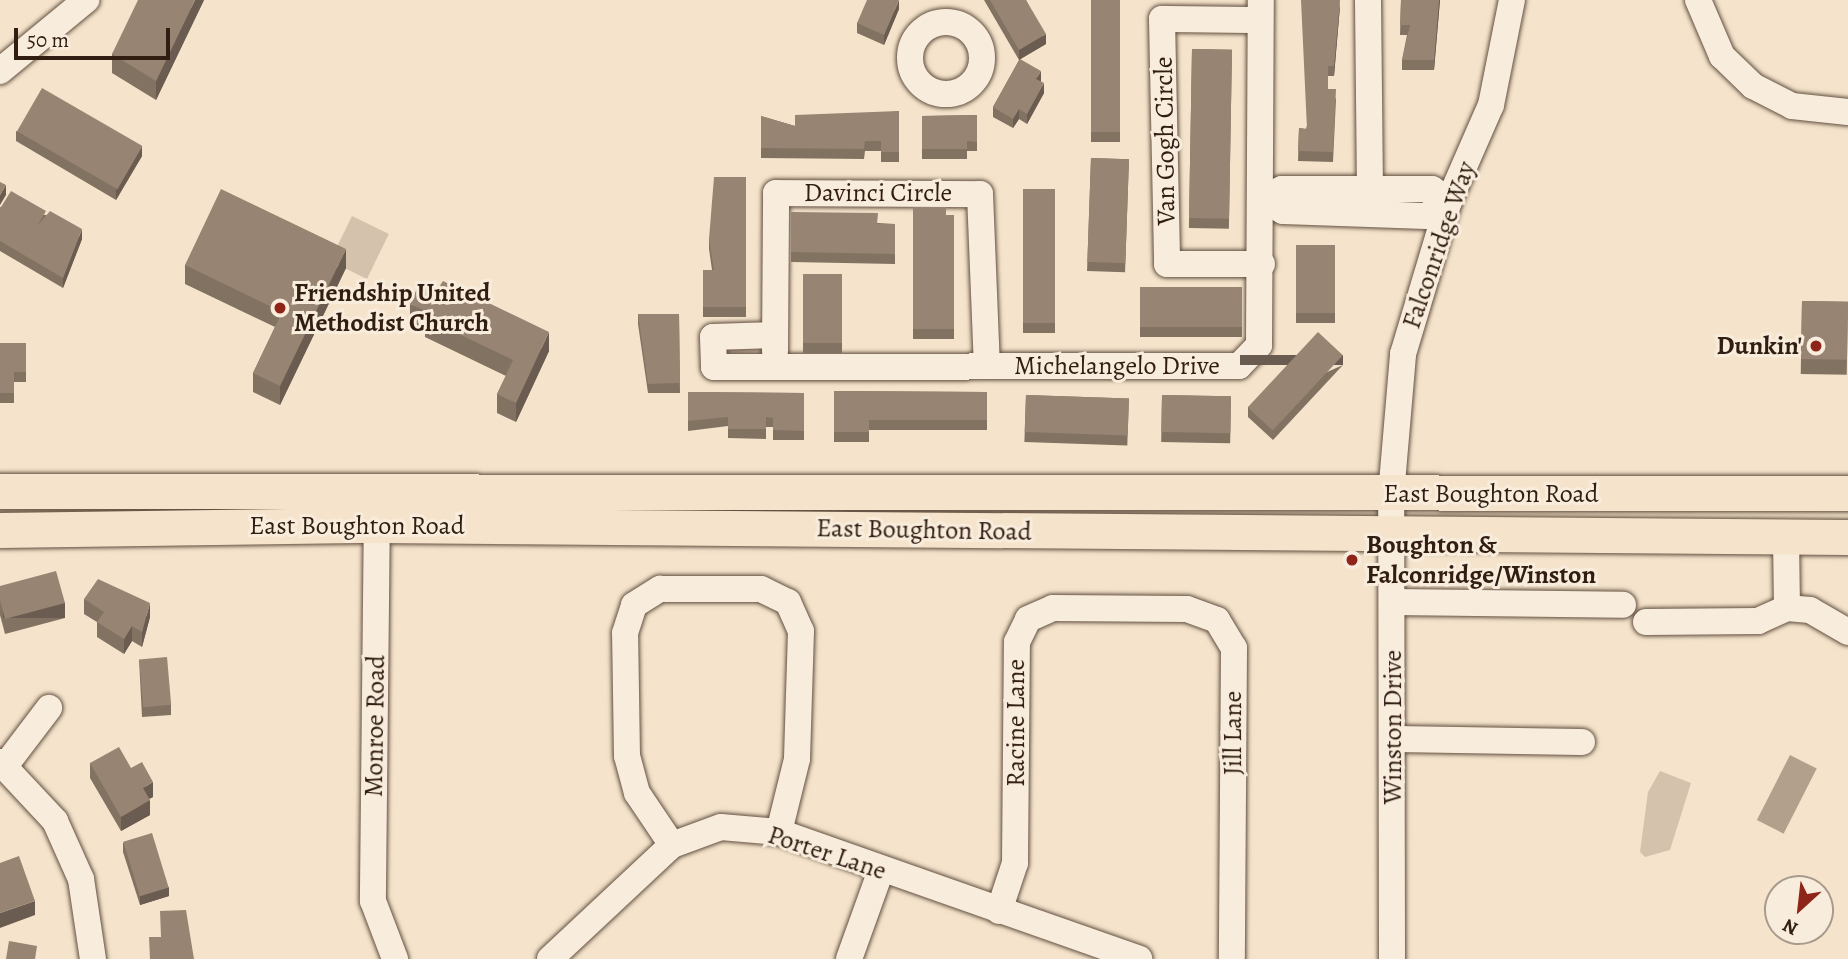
<!DOCTYPE html>
<style>
body{margin:0}
#map{position:relative;width:1848px;height:959px;overflow:hidden;background:#f5e4cb;font-family:Alegreya,serif}
div>[style]{position:absolute}
[style*='--x']{left:calc(var(--x)*1px);top:calc(var(--y)*1px);width:calc(var(--w)*1px);rotate:calc(var(--a)*1deg)}
.green>*{inset:0;background:#d4c2ac;transform-origin:0 0}
.water>*{inset:0;background:#b2a08c;transform-origin:0 0}
.roads{filter:drop-shadow(0 0 2px #624f40) drop-shadow(0 0 2px #624f40)}
.minor>*{height:26px;margin:-13px;padding:0 13px;transform-origin:13px;border-radius:13px;background:#f8eddd}
.minor>.ring{margin:-13px;padding:0;box-sizing:content-box;background:none;border:26px solid #f8eddd;border-radius:50%}
.major>*{height:35px;margin:-17.5px;padding:0 17.5px;transform-origin:17.5px;border-radius:17.5px;background:#f5e4cb}
.wall>*{inset:0;background:#827262;transform-origin:0 0}
.shaded-wall>*{inset:0;background:#6a5c50;transform-origin:0 0}
.building>*{inset:0;background:#978472;transform-origin:0 0}
.dots>*{width:19px;height:19px;translate:-50% -50%;box-sizing:border-box;border:4px solid #f8eddd;border-radius:50%}
span{translate:-50% -50%;white-space:nowrap;text-align:center;line-height:1.15;-webkit-text-stroke:6px #f8eddd;paint-order:stroke}
.street-label{font-size:26px;color:#311d12}
.poi-label{font-size:26px;color:#311d12;font-weight:700}
.left{translate:0 -50%;text-align:left}
.right{translate:-100% -50%;text-align:right}
.north{position:absolute;left:1764px;top:875px;width:70px;height:70px;box-sizing:border-box;background:#f8eddd;border:2px solid #a89a8c;border-radius:50%;rotate:207deg;font-size:19px;font-weight:700;line-height:28px;text-align:center;color:#311d12}
.north::after{content:'';display:block;margin:auto;width:24px;height:32px;background:#8f2418;clip-path:polygon(50% 0,100% 100%,50% 72%,0 100%)}
.scale{position:absolute;left:14px;top:28px;width:156px;height:32px;box-sizing:border-box;border:4px solid #311d12;border-top:0;padding-left:9px;font-size:21px;line-height:24px;white-space:nowrap;color:#311d12;-webkit-text-stroke:5px #f8eddd;paint-order:stroke}
</style>
<div id="map">
<div class="green">
<div style="left:352px;top:216px;width:41px;height:50px;rotate:26deg"></div>
<div style="clip-path:polygon(1660px 771px,1691px 783px,1670px 850px,1645px 857px,1640px 852px,1648px 792px)"></div>
</div>
<div class="water">
<div style="left:1790px;top:755px;width:30px;height:73px;rotate:27deg"></div>
</div>
<div class="roads">
<div class="minor">
<div style="--x:1368;--y:0;--w:189;--a:89.4"></div>
<div style="--x:1698;--y:0;--w:61;--a:66.8"></div>
<div style="--x:1722;--y:56;--w:43;--a:44.1"></div>
<div style="--x:1753;--y:86;--w:44;--a:27.1"></div>
<div style="--x:1792;--y:106;--w:56;--a:6.1"></div>
<div style="--x:1258;--y:20;--w:96;--a:-179.4"></div>
<div style="--x:1162;--y:19;--w:245;--a:88.8"></div>
<div style="--x:1167;--y:264;--w:95;--a:0"></div>
<div class="ring" style="left:910px;top:22px;width:46px;height:46px"></div>
<div style="--x:0;--y:71;--w:112;--a:-39.5"></div>
<div style="--x:1282;--y:189;--w:150;--a:0"></div>
<div style="--x:1432;--y:189;--w:21;--a:35"></div>
<div style="--x:1449;--y:201;--w:27;--a:147"></div>
<div style="--x:1426;--y:216;--w:143;--a:-178"></div>
<div style="--x:1283;--y:211;--w:24;--a:-150"></div>
<div style="--x:1262;--y:199;--w:22;--a:-27"></div>
<div style="--x:775;--y:335;--w:62;--a:178.2"></div>
<div style="--x:713;--y:337;--w:30;--a:88"></div>
<div style="--x:714;--y:367;--w:525;--a:-0.11"></div>
<div style="--x:1239;--y:366;--w:29;--a:-46"></div>
<div style="--x:1259;--y:345;--w:345;--a:-89.7"></div>
<div style="--x:775;--y:351;--w:158;--a:-89.6"></div>
<div style="--x:776;--y:193;--w:204;--a:0.3"></div>
<div style="--x:980;--y:194;--w:171;--a:87.7"></div>
<div style="--x:377;--y:506;--w:395;--a:90.6"></div>
<div style="--x:373;--y:901;--w:62;--a:69.2"></div>
<div style="--x:1786;--y:537;--w:71;--a:89.2"></div>
<div style="--x:1787;--y:608;--w:23;--a:5"></div>
<div style="--x:1810;--y:610;--w:44;--a:30.1"></div>
<div style="--x:1393;--y:602;--w:230;--a:0.7"></div>
<div style="--x:1646;--y:622;--w:112;--a:-0.5"></div>
<div style="--x:1758;--y:621;--w:32;--a:-24"></div>
<div style="--x:1393;--y:739;--w:189;--a:0.9"></div>
<div style="--x:0;--y:762;--w:81;--a:47"></div>
<div style="--x:55;--y:821;--w:64;--a:65.9"></div>
<div style="--x:81;--y:879;--w:81;--a:81.5"></div>
<div style="--x:5;--y:766;--w:73;--a:-52.8"></div>
<div style="--x:672;--y:845;--w:63;--a:-123.9"></div>
<div style="--x:637;--y:793;--w:38;--a:-105"></div>
<div style="--x:627;--y:756;--w:123;--a:-90.9"></div>
<div style="--x:625;--y:633;--w:29;--a:-72"></div>
<div style="--x:634;--y:605;--w:31;--a:-32"></div>
<div style="--x:660;--y:589;--w:101;--a:0"></div>
<div style="--x:761;--y:589;--w:30;--a:26"></div>
<div style="--x:788;--y:602;--w:32;--a:66"></div>
<div style="--x:801;--y:631;--w:128;--a:91.8"></div>
<div style="--x:797;--y:759;--w:75;--a:103.9"></div>
<div style="--x:999;--y:911;--w:51;--a:-71.6"></div>
<div style="--x:1015;--y:863;--w:221;--a:-89.5"></div>
<div style="--x:1017;--y:642;--w:25;--a:-64"></div>
<div style="--x:1028;--y:619;--w:27;--a:-24"></div>
<div style="--x:1053;--y:608;--w:134;--a:0.4"></div>
<div style="--x:1187;--y:609;--w:32;--a:20"></div>
<div style="--x:1217;--y:620;--w:33;--a:59"></div>
<div style="--x:1234;--y:648;--w:311;--a:90.4"></div>
<div style="--x:550;--y:959;--w:167;--a:-43.1"></div>
<div style="--x:672;--y:845;--w:52;--a:-20.2"></div>
<div style="--x:721;--y:827;--w:58;--a:4.9"></div>
<div style="--x:779;--y:832;--w:382;--a:19.4"></div>
<div style="--x:849;--y:959;--w:95;--a:-70.2"></div>
<div style="--x:1392;--y:959;--w:464;--a:-90.1"></div>
<div style="--x:1391;--y:495;--w:142;--a:-85.1"></div>
<div style="--x:1403;--y:354;--w:160;--a:-73.3"></div>
<div style="--x:1449;--y:201;--w:105;--a:-66.4"></div>
<div style="--x:1491;--y:105;--w:107;--a:-78.7"></div>
</div>
<div class="major">
<div style="--x:0;--y:491;--w:1848;--a:0.06"></div>
<div style="--x:0;--y:530;--w:377;--a:-0.8"></div>
<div style="--x:377;--y:525;--w:1471;--a:0.47"></div>
</div>
</div>
<div class="wall">
<div style="clip-path:polygon(204px 0,156px 100px,112px 73px,112px 54px)"></div>
<div style="clip-path:polygon(984px 0,1026px 0,1046px 44px,1020px 59px,1041px 81px,1044px 93px,1027px 124px,1019px 119px,1013px 128px,993px 117px,993px 107px,1019px 60px)"></div>
<div style="left:1091px;top:0;width:29px;height:142px"></div>
<div style="clip-path:polygon(1401px 0,1440px 0,1434px 70px,1402px 70px,1402px 60px,1407px 35px,1400px 35px)"></div>
<div style="clip-path:polygon(1340px 6px,1334px 76px,1328px 76px,1328px 89px,1336px 99px,1333px 162px,1298px 161px,1299px 128px,1306px 129px)"></div>
<div style="clip-path:polygon(899px 9px,884px 45px,857px 33px,857px 23px)"></div>
<div style="left:1192px;top:49px;width:40px;height:179px;rotate:1deg"></div>
<div style="clip-path:polygon(899px 111px,899px 162px,881px 162px,881px 151px,865px 151px,864px 159px,761px 158px,761px 116px,795px 126px)"></div>
<div style="clip-path:polygon(977px 115px,977px 151px,967px 151px,967px 159px,922px 159px,922px 116px)"></div>
<div style="clip-path:polygon(16px 131px,142px 156px,116px 200px,16px 141px)"></div>
<div style="left:1091px;top:158px;width:38px;height:113px;rotate:2deg"></div>
<div style="clip-path:polygon(746px 177px,746px 317px,703px 317px,703px 270px,712px 270px,709px 249px,709px 239px)"></div>
<div style="left:1023px;top:189px;width:32px;height:144px"></div>
<div style="clip-path:polygon(0 207px,46px 215px,82px 239px,63px 288px,0 251px)"></div>
<div style="clip-path:polygon(913px 207px,946px 215px,954px 215px,954px 339px,913px 339px)"></div>
<div style="clip-path:polygon(791px 212px,878px 223px,895px 224px,895px 264px,791px 262px)"></div>
<div style="left:1296px;top:245px;width:39px;height:78px"></div>
<div style="clip-path:polygon(185px 265px,346px 268px,280px 405px,253px 392px,253px 373px,275px 327px,185px 284px)"></div>
<div style="left:803px;top:274px;width:39px;height:79px"></div>
<div style="left:1140px;top:287px;width:102px;height:50px"></div>
<div style="left:1802px;top:301px;width:46px;height:73px;rotate:1deg"></div>
<div style="clip-path:polygon(410px 304px,549px 351px,516px 422px,497px 413px,497px 394px,506px 376px,425px 337px,425px 330px,410px 323px)"></div>
<div style="clip-path:polygon(638px 314px,679px 314px,680px 393px,648px 393px,638px 324px)"></div>
<div style="clip-path:polygon(0 343px,26px 343px,26px 382px,14px 382px,14px 403px,0 403px)"></div>
<div style="clip-path:polygon(1343px 365px,1273px 440px,1248px 417px,1248px 407px)"></div>
<div style="clip-path:polygon(834px 391px,987px 392px,987px 430px,869px 430px,869px 442px,834px 442px)"></div>
<div style="clip-path:polygon(688px 392px,804px 393px,804px 440px,773px 440px,773px 427px,766px 427px,766px 439px,728px 438px,728px 426px,688px 431px)"></div>
<div style="left:1026px;top:395px;width:103px;height:47px;rotate:2deg"></div>
<div style="left:1162px;top:395px;width:69px;height:47px;rotate:1deg"></div>
<div style="clip-path:polygon(0 586px,65px 618px,5px 634px,0 615px)"></div>
<div style="clip-path:polygon(84px 599px,150px 617px,142px 647px,132px 641px,124px 654px,97px 637px,97px 622px,84px 614px)"></div>
<div style="clip-path:polygon(139px 659px,171px 705px,171px 715px,142px 717px)"></div>
<div style="clip-path:polygon(90px 763px,131px 768px,153px 797px,149px 799px,150px 815px,121px 831px,90px 778px)"></div>
<div style="clip-path:polygon(123px 842px,169px 896px,140px 905px,123px 852px)"></div>
</div>
<div class="shaded-wall">
<div style="clip-path:polygon(195px 0,204px 0,156px 100px,156px 81px)"></div>
<div style="clip-path:polygon(899px 0,899px 9px,884px 45px,884px 35px)"></div>
<div style="clip-path:polygon(1340px 0,1340px 6px,1334px 76px,1334px 66px)"></div>
<div style="clip-path:polygon(1439px 0,1440px 0,1434px 70px,1434px 60px)"></div>
<div style="clip-path:polygon(1046px 34px,1046px 44px,1019px 60px,1019px 50px)"></div>
<div style="clip-path:polygon(1041px 71px,1041px 81px,1036px 89px,1036px 79px)"></div>
<div style="clip-path:polygon(1044px 83px,1044px 93px,1027px 124px,1027px 114px)"></div>
<div style="clip-path:polygon(1019px 109px,1019px 119px,1013px 128px,1013px 119px)"></div>
<div style="clip-path:polygon(142px 146px,142px 156px,116px 200px,116px 190px)"></div>
<div style="clip-path:polygon(6px 185px,6px 195px,0 205px,0 195px)"></div>
<div style="clip-path:polygon(82px 229px,82px 239px,63px 288px,63px 278px)"></div>
<div style="clip-path:polygon(346px 249px,346px 268px,280px 405px,280px 386px)"></div>
<div style="clip-path:polygon(549px 332px,549px 351px,516px 422px,516px 403px)"></div>
<div style="left:1343px;top:355px;width:10px;height:103px;rotate:90deg"></div>
<div style="left:65px;top:603px;width:15px;height:62px;rotate:90deg"></div>
<div style="clip-path:polygon(150px 603px,150px 617px,142px 647px,142px 632px)"></div>
<div style="clip-path:polygon(132px 626px,132px 641px,124px 654px,124px 639px)"></div>
<div style="clip-path:polygon(153px 782px,153px 797px,143px 802px,143px 788px)"></div>
<div style="clip-path:polygon(150px 800px,150px 815px,121px 831px,121px 817px)"></div>
<div style="clip-path:polygon(169px 887px,169px 896px,140px 905px,140px 895px)"></div>
<div style="clip-path:polygon(35px 901px,35px 915px,0 928px,0 913px)"></div>
</div>
<div class="building">
<div style="clip-path:polygon(138px 0,195px 0,156px 81px,112px 54px)"></div>
<div style="clip-path:polygon(867px 0,899px 0,884px 35px,857px 23px)"></div>
<div style="clip-path:polygon(990px 0,1026px 0,1046px 34px,1019px 50px)"></div>
<div style="left:1091px;top:0;width:29px;height:132px"></div>
<div style="clip-path:polygon(1301px 0,1340px 0,1334px 66px,1328px 66px,1328px 89px,1336px 89px,1333px 152px,1298px 151px,1299px 128px,1307px 129px)"></div>
<div style="clip-path:polygon(1401px 0,1439px 0,1434px 60px,1402px 60px,1410px 25px,1400px 25px)"></div>
<div style="left:1192px;top:49px;width:40px;height:169px;rotate:1deg"></div>
<div style="clip-path:polygon(1020px 59px,1041px 71px,1036px 79px,1044px 83px,1027px 114px,1019px 109px,1013px 119px,993px 107px)"></div>
<div style="left:42px;top:88px;width:116px;height:50px;rotate:30deg"></div>
<div style="clip-path:polygon(899px 111px,899px 152px,881px 152px,881px 141px,865px 141px,864px 149px,761px 148px,761px 116px,795px 126px,795px 115px)"></div>
<div style="clip-path:polygon(977px 115px,977px 142px,967px 141px,967px 149px,922px 149px,922px 116px)"></div>
<div style="left:1091px;top:158px;width:38px;height:104px;rotate:2deg"></div>
<div style="clip-path:polygon(714px 177px,746px 177px,746px 307px,703px 307px,703px 270px,714px 270px,709px 239px)"></div>
<div style="clip-path:polygon(0 182px,6px 185px,0 195px)"></div>
<div style="clip-path:polygon(221px 189px,346px 249px,280px 386px,253px 373px,282px 312px,185px 265px)"></div>
<div style="left:1023px;top:189px;width:32px;height:134px"></div>
<div style="clip-path:polygon(11px 191px,46px 211px,37px 226px,50px 211px,82px 229px,63px 278px,0 241px,0 207px,1px 207px)"></div>
<div style="clip-path:polygon(913px 207px,946px 207px,946px 215px,954px 215px,954px 329px,913px 329px)"></div>
<div style="clip-path:polygon(791px 212px,878px 213px,877px 224px,895px 224px,895px 254px,791px 252px)"></div>
<div style="left:1296px;top:245px;width:39px;height:68px"></div>
<div style="left:803px;top:274px;width:39px;height:69px"></div>
<div style="clip-path:polygon(443px 281px,549px 332px,516px 403px,497px 394px,513px 360px,425px 318px,428px 312px,410px 304px,420px 282px,437px 290px)"></div>
<div style="left:1140px;top:287px;width:102px;height:40px"></div>
<div style="left:1802px;top:301px;width:46px;height:58px;rotate:1deg"></div>
<div style="clip-path:polygon(638px 314px,679px 314px,680px 383px,648px 384px)"></div>
<div style="left:1318px;top:332px;width:34px;height:103px;rotate:43deg"></div>
<div style="clip-path:polygon(0 343px,26px 343px,26px 372px,14px 372px,14px 393px,0 393px)"></div>
<div style="clip-path:polygon(834px 391px,987px 392px,987px 420px,869px 420px,869px 432px,834px 432px)"></div>
<div style="clip-path:polygon(688px 392px,804px 393px,804px 431px,773px 430px,773px 418px,766px 417px,766px 429px,728px 429px,728px 417px,688px 421px)"></div>
<div style="left:1026px;top:395px;width:103px;height:37px;rotate:2deg"></div>
<div style="left:1162px;top:395px;width:69px;height:37px;rotate:1deg"></div>
<div style="clip-path:polygon(56px 571px,65px 603px,5px 619px,0 600px,0 586px)"></div>
<div style="clip-path:polygon(98px 579px,150px 603px,142px 632px,132px 626px,124px 639px,97px 622px,104px 612px,84px 599px)"></div>
<div style="left:167px;top:657px;width:48px;height:28px;rotate:85deg"></div>
<div style="clip-path:polygon(119px 747px,131px 768px,142px 762px,153px 782px,143px 788px,150px 800px,121px 817px,90px 763px)"></div>
<div style="left:152px;top:833px;width:57px;height:30px;rotate:73deg"></div>
<div style="clip-path:polygon(19px 856px,35px 901px,0 913px,0 863px)"></div>
<div style="clip-path:polygon(186px 910px,194px 959px,150px 959px,149px 937px,161px 937px,160px 911px)"></div>
<div style="clip-path:polygon(9px 941px,37px 946px,35px 959px,6px 959px)"></div>
</div>
<div class="dots">
<div style="left:280px;top:308px;background:#8f2418"></div>
<div style="left:1816px;top:346px;background:#8f2418"></div>
<div style="left:1352px;top:560px;background:#8f2418"></div>
</div>
<div class="street-label">
<span style="left:1165px;top:141px;rotate:-91deg">Van Gogh Circle</span>
<span style="left:878px;top:193px">Davinci Circle</span>
<span style="left:1439px;top:245px;rotate:-71deg">Falconridge Way</span>
<span style="left:1117px;top:366px">Michelangelo Drive</span>
<span style="left:1491px;top:494px">East Boughton Road</span>
<span style="left:357px;top:526px">East Boughton Road</span>
<span style="left:924px;top:530px;rotate:1deg">East Boughton Road</span>
<span style="left:1016px;top:723px;rotate:-90deg">Racine Lane</span>
<span style="left:375px;top:726px;rotate:-89deg">Monroe Road</span>
<span style="left:1393px;top:727px;rotate:-90deg">Winston Drive</span>
<span style="left:1233px;top:733px;rotate:-90deg">Jill Lane</span>
<span style="left:827px;top:853px;rotate:18deg">Porter Lane</span>
</div>
<div class="poi-label">
<span class="left" style="left:294px;top:308px">Friendship United<br>Methodist Church</span>
<span class="right" style="left:1802px;top:346px">Dunkin'</span>
<span class="left" style="left:1366px;top:560px">Boughton &amp;<br>Falconridge/Winston</span>
</div>
<div class="north">N</div>
<div class="scale">50 m</div>
</div>
